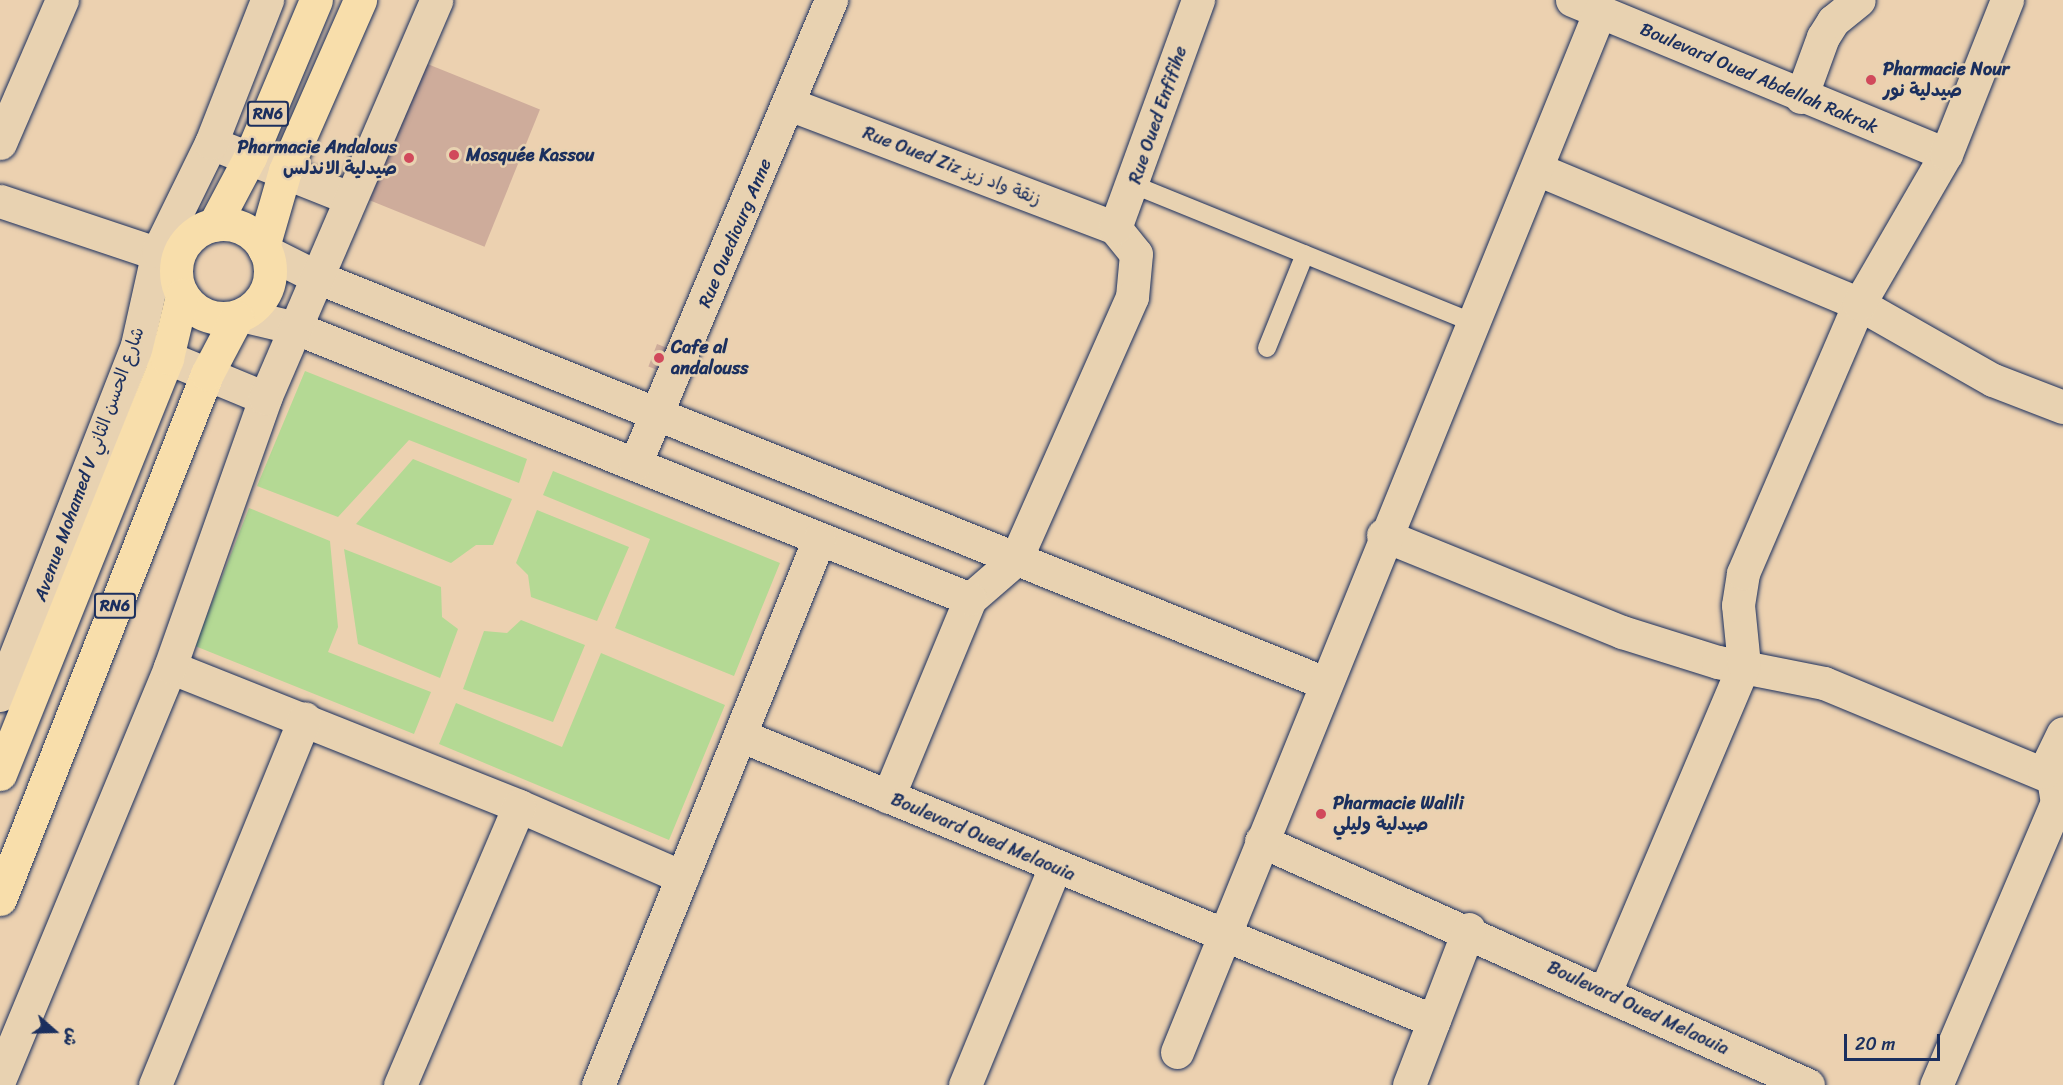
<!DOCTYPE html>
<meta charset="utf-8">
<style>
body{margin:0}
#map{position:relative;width:2063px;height:1085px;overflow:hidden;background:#ecd1b0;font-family:Sriracha,"Playpen Sans Arabic",sans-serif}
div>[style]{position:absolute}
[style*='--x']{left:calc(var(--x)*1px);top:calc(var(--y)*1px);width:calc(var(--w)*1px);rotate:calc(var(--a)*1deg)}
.green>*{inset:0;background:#b4d994}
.building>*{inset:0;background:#ceac9b;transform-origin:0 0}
.roads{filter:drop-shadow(0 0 2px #1b2f5e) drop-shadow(0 0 2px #1b2f5e)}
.lane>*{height:18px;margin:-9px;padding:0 9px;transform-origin:9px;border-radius:9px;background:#e8d2b1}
.street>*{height:33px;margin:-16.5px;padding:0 16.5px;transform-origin:16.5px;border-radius:16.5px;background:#e8d2b1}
.primary>*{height:33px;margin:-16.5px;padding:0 16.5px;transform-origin:16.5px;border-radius:16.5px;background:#f8deab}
.primary>.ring{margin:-16.5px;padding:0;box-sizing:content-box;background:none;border:33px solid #f8deab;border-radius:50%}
.dots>*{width:16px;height:16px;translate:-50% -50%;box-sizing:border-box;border:3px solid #e8d2b1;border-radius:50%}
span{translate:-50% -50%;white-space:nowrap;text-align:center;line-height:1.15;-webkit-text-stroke:5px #e8d2b1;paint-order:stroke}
.shield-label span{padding:2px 4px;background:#e8d2b1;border:2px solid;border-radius:4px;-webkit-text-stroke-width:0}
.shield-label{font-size:16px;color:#1b2f5e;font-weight:700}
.poi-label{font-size:18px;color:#1b2f5e;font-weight:700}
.left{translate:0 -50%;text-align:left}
.right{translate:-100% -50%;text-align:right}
.street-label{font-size:18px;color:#1b2f5e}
.north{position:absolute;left:24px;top:1001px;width:60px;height:60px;-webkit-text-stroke:4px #e8d2b1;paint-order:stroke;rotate:110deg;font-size:16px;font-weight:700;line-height:24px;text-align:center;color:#1b2f5e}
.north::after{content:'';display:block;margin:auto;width:21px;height:27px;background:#1b2f5e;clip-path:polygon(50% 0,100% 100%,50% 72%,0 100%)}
.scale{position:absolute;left:1844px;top:1034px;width:96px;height:27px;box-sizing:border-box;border:3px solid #1b2f5e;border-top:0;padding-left:8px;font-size:18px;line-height:21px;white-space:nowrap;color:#1b2f5e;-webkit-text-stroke:4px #e8d2b1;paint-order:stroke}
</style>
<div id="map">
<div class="green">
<div style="clip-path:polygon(305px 371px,527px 459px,519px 483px,409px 440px,338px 517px,257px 486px)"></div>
<div style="clip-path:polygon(413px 459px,512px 499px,493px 545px,476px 545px,451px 563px,356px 524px)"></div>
<div style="clip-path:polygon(553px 471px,780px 563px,734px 676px,615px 628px,650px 539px,543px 495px)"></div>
<div style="clip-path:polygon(249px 508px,330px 541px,338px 627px,328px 652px,431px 692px,414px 734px,195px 646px)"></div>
<div style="clip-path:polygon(537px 510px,629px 547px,597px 621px,531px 597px,528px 575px,516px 563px)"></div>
<div style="clip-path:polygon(344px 549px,441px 587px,442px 617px,458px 629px,440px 678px,358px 644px)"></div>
<div style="clip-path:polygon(521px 620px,585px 645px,553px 722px,463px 689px,484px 631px,507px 633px)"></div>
<div style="clip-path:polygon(601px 653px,725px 705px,669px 840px,439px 744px,456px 703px,562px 747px)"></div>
</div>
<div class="building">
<div style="left:425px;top:63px;width:124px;height:148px;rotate:22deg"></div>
<div style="left:657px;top:344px;width:14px;height:24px;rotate:21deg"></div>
</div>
<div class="roads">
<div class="lane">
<div style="--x:1134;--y:185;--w:364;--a:22.1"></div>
<div style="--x:1267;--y:348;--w:101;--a:-68"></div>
</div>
<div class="street">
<div style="--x:1572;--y:0;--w:404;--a:22.4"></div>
<div style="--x:1801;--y:97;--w:64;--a:-69.9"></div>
<div style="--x:1823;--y:37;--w:19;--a:-58"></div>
<div style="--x:1833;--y:21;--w:33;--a:-39"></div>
<div style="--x:789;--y:104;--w:349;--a:20.8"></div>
<div style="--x:1115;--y:228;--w:33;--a:51"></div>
<div style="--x:1136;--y:254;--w:43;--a:95.3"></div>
<div style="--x:1132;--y:297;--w:287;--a:113.9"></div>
<div style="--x:1016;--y:559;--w:61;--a:139"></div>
<div style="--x:970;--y:599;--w:214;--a:112.5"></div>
<div style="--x:0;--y:143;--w:156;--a:-66.6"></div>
<div style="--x:211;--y:143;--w:146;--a:21.7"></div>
<div style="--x:1537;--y:169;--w:349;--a:22.7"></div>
<div style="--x:1859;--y:304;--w:154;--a:29.6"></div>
<div style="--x:1993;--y:380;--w:75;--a:21.1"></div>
<div style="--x:0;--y:201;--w:186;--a:18.5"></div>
<div style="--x:1115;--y:228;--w:243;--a:-70"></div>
<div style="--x:265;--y:251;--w:58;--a:26.6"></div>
<div style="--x:317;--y:277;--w:1087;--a:21.94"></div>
<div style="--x:241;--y:315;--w:57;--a:13.3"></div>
<div style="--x:296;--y:328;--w:726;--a:21.9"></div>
<div style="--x:142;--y:347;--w:133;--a:22.5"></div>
<div style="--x:635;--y:464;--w:504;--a:-67.1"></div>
<div style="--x:1383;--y:535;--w:258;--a:22.1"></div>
<div style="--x:1622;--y:632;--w:101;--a:17.4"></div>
<div style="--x:1718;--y:662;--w:108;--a:11.2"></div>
<div style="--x:1824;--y:683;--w:248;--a:22.5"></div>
<div style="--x:2053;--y:778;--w:24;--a:81"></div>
<div style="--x:2057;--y:802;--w:308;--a:113.1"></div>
<div style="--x:170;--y:667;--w:376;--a:21.7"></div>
<div style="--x:519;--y:806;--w:178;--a:23.5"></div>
<div style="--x:0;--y:695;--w:376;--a:-68.6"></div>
<div style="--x:137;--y:345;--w:96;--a:-77.4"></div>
<div style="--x:158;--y:251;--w:120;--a:-63.9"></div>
<div style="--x:211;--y:143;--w:154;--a:-68.6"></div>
<div style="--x:742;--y:736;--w:748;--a:22.38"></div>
<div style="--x:2044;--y:772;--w:43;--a:-64"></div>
<div style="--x:1261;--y:841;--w:599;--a:24.04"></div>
<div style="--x:1605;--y:992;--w:355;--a:-67"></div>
<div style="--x:1744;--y:665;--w:60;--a:-95.7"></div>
<div style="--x:1738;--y:605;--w:32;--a:-81"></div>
<div style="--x:1743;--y:573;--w:293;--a:-66.7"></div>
<div style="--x:1859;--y:304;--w:173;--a:-59.9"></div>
<div style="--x:1946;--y:154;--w:166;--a:-68.4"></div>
<div style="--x:1177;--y:1052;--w:1124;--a:-67.89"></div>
<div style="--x:0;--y:1078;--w:445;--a:-67.5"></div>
<div style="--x:170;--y:667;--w:285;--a:-70.5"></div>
<div style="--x:265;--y:398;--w:433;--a:-66.7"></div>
<div style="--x:155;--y:1085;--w:396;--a:-67.8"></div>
<div style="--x:400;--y:1085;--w:303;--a:-66.9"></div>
<div style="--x:598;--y:1085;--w:589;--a:-67.96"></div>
<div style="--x:965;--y:1085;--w:236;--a:-67.6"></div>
<div style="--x:1409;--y:1085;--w:167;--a:-69"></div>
</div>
<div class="primary">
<div class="ring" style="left:176px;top:224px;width:61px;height:61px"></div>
<div style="--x:214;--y:225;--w:77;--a:-62.1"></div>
<div style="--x:250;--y:157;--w:170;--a:-67.2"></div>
<div style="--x:263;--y:247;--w:79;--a:-73.9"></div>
<div style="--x:285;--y:171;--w:187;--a:-66.3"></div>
<div style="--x:0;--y:774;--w:448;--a:-68.1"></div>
<div style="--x:167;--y:358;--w:65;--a:-76.6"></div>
<div style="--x:0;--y:899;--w:564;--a:-68.48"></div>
<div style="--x:207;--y:374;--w:64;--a:-62.2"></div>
</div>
</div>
<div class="dots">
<div style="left:1871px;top:80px;background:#d1495b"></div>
<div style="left:454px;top:155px;background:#d1495b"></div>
<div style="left:409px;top:158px;background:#d1495b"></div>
<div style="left:659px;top:358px;background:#d1495b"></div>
<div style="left:1321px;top:814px;background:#d1495b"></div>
</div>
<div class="shield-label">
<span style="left:268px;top:114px">RN6</span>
<span style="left:115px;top:606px">RN6</span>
</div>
<div class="poi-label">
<span class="left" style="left:1883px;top:80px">Pharmacie Nour<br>صيدلية نور</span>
<span class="right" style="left:397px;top:158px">Pharmacie Andalous<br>صيدلية الاندلس</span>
<span class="left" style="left:466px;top:155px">Mosquée Kassou</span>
<span class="left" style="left:671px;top:358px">Cafe al<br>andalouss</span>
<span class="left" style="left:1333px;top:814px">Pharmacie Walili<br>صيدلية وليلي</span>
</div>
<div class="street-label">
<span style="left:1759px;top:78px;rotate:23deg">Boulevard Oued Abdellah Rakrak</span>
<span style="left:1158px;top:115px;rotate:-71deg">Rue Oued Enfifihe</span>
<span style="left:952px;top:166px;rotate:21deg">Rue Oued Ziz زنقة واد زيز</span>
<span style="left:735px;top:233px;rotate:-67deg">Rue Ouediourg Anne</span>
<span style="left:89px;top:464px;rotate:-70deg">Avenue Mohamed V شارع الحسن الثاني</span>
<span style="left:983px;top:837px;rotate:23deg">Boulevard Oued Melaouia</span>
<span style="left:1638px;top:1008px;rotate:25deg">Boulevard Oued Melaouia</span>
</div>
<div class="north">ش</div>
<div class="scale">20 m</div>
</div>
